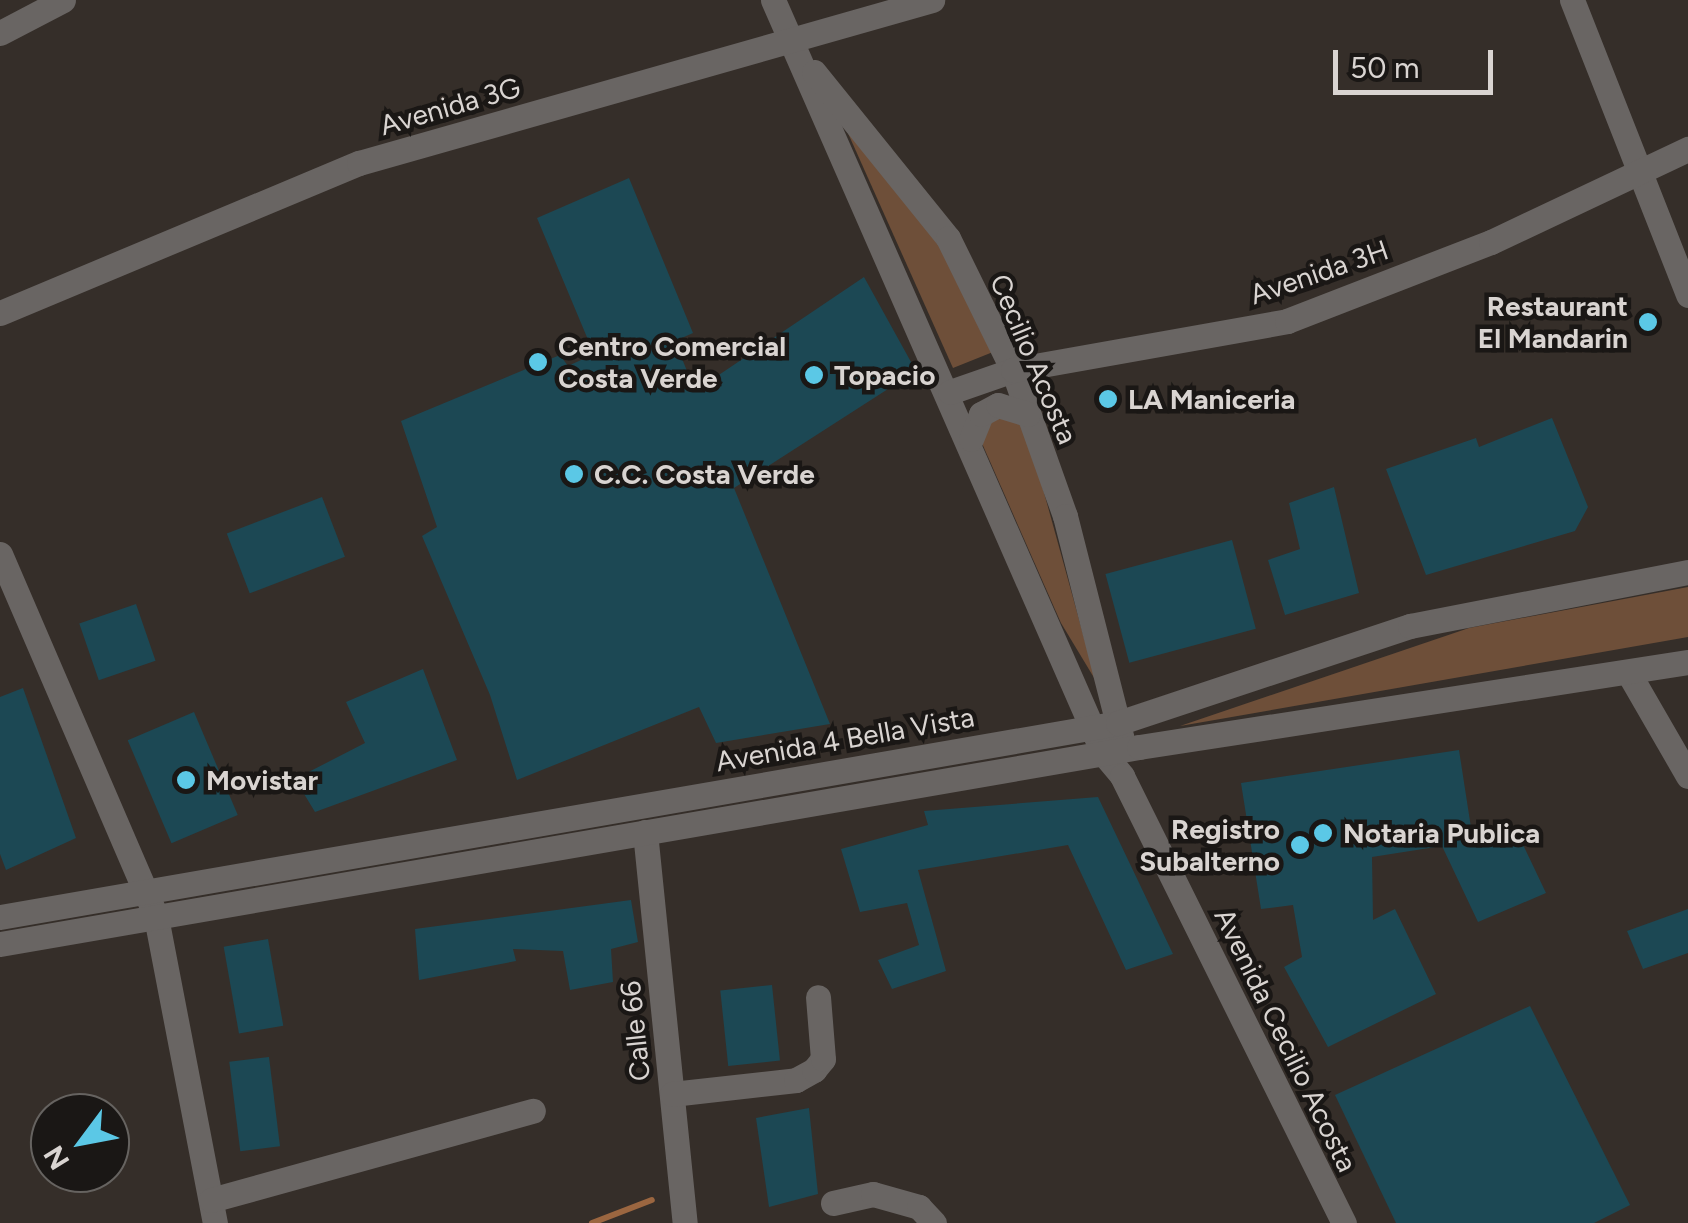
<!DOCTYPE html>
<style>
body{margin:0}
#map{position:relative;width:1688px;height:1223px;overflow:hidden;background:#352e29;font-family:Figtree,sans-serif}
div>[style]{position:absolute}
[style*='--x']{left:calc(var(--x)*1px);top:calc(var(--y)*1px);width:calc(var(--w)*1px);rotate:calc(var(--a)*1deg)}
.green>*{inset:0;background:#6e4f39}
.stream>*{height:6px;margin:-3px;padding:0 3px;transform-origin:3px;border-radius:3px;background:#9b6640}
.building>*{inset:0;background:#1c4854;transform-origin:0 0}
.minor>*{height:25px;margin:-12.5px;padding:0 12.5px;transform-origin:12.5px;border-radius:12.5px;background:#696563}
.dots>*{width:28px;height:28px;translate:-50% -50%;box-sizing:border-box;border:5px solid #1a1715;border-radius:50%}
span{translate:-50% -50%;white-space:nowrap;text-align:center;line-height:1.15;-webkit-text-stroke:9px #1a1715;paint-order:stroke}
.street-label{font-size:28px;color:#d9d4d1}
.poi-label{font-size:28px;color:#d9d4d1;font-weight:700}
.right{translate:-100% -50%;text-align:right}
.left{translate:0 -50%;text-align:left}
.north{position:absolute;left:30px;top:1093px;width:100px;height:100px;box-sizing:border-box;background:#1a1715;border:2px solid #666360;border-radius:50%;rotate:238deg;font-size:28px;font-weight:700;line-height:40px;text-align:center;color:#d9d4d1}
.north::after{content:'';display:block;margin:auto;width:35px;height:45px;background:#5bc8e6;clip-path:polygon(50% 0,100% 100%,50% 72%,0 100%)}
.scale{position:absolute;left:1333px;top:50px;width:160px;height:45px;box-sizing:border-box;border:5px solid #d9d4d1;border-top:0;padding-left:12px;font-size:30px;line-height:35px;white-space:nowrap;color:#d9d4d1;-webkit-text-stroke:8px #1a1715;paint-order:stroke}
</style>
<div id="map">
<div class="green">
<div style="clip-path:polygon(843px 122px,941px 243px,993px 352px,953px 368px)"></div>
<div style="clip-path:polygon(1004px 412px,1024px 420px,1096px 681px,1061px 623px,981px 441px,988px 418px)"></div>
<div style="clip-path:polygon(1688px 587px,1688px 637px,1180px 726px,1469px 628px)"></div>
</div>
<div class="stream">
<div style="--x:592;--y:1223;--w:64;--a:-21"></div>
</div>
<div class="building">
<div style="clip-path:polygon(629px 178px,693px 333px,675px 341px,695px 391px,864px 277px,916px 371px,734px 488px,830px 724px,716px 743px,699px 707px,517px 780px,490px 695px,422px 536px,437px 527px,401px 421px,560px 355px,568px 366px,594px 354px,537px 218px)"></div>
<div style="clip-path:polygon(1552px 418px,1588px 507px,1575px 531px,1426px 575px,1386px 469px,1476px 438px,1479px 447px)"></div>
<div style="clip-path:polygon(1334px 487px,1359px 593px,1285px 615px,1268px 560px,1300px 549px,1289px 503px)"></div>
<div style="left:322px;top:497px;width:64px;height:102px;rotate:69deg"></div>
<div style="left:1232px;top:540px;width:92px;height:131px;rotate:75deg"></div>
<div style="left:136px;top:604px;width:60px;height:60px;rotate:71deg"></div>
<div style="clip-path:polygon(423px 669px,457px 760px,315px 812px,295px 779px,365px 743px,346px 702px)"></div>
<div style="clip-path:polygon(23px 688px,76px 838px,6px 870px,0 854px,0 697px)"></div>
<div style="left:194px;top:712px;width:112px;height:72px;rotate:67deg"></div>
<div style="clip-path:polygon(1459px 750px,1474px 847px,1515px 828px,1546px 893px,1478px 922px,1442px 846px,1372px 857px,1373px 920px,1395px 909px,1436px 994px,1328px 1047px,1284px 967px,1302px 957px,1293px 905px,1261px 909px,1241px 783px)"></div>
<div style="clip-path:polygon(1098px 797px,1173px 954px,1126px 970px,1068px 845px,918px 870px,946px 971px,892px 989px,878px 960px,919px 945px,907px 903px,860px 912px,841px 849px,928px 825px,924px 811px)"></div>
<div style="clip-path:polygon(631px 900px,638px 942px,611px 949px,613px 982px,570px 990px,563px 951px,513px 949px,516px 961px,419px 980px,415px 929px)"></div>
<div style="clip-path:polygon(1688px 909px,1688px 953px,1643px 969px,1627px 931px)"></div>
<div style="left:268px;top:939px;width:88px;height:45px;rotate:80deg"></div>
<div style="left:772px;top:985px;width:76px;height:52px;rotate:84deg"></div>
<div style="clip-path:polygon(1530px 1006px,1630px 1205px,1594px 1223px,1396px 1223px,1335px 1095px)"></div>
<div style="left:269px;top:1057px;width:90px;height:40px;rotate:83deg"></div>
<div style="clip-path:polygon(809px 1108px,818px 1194px,769px 1207px,756px 1118px)"></div>
</div>
<div class="minor">
<div style="--x:773;--y:0;--w:822;--a:66.33"></div>
<div style="--x:1103;--y:753;--w:30;--a:50"></div>
<div style="--x:1122;--y:776;--w:499;--a:63.6"></div>
<div style="--x:1572;--y:0;--w:317;--a:68.5"></div>
<div style="--x:0;--y:33;--w:71;--a:-27.6"></div>
<div style="--x:814;--y:72;--w:213;--a:51.1"></div>
<div style="--x:948;--y:238;--w:147;--a:63.8"></div>
<div style="--x:1013;--y:370;--w:155;--a:70.4"></div>
<div style="--x:1065;--y:516;--w:230;--a:75.7"></div>
<div style="--x:0;--y:313;--w:389;--a:-22.7"></div>
<div style="--x:359;--y:163;--w:596;--a:-15.88"></div>
<div style="--x:950;--y:392;--w:67;--a:-19.2"></div>
<div style="--x:1013;--y:370;--w:278;--a:-10.1"></div>
<div style="--x:1287;--y:321;--w:219;--a:-21.2"></div>
<div style="--x:1491;--y:242;--w:218;--a:-25.3"></div>
<div style="--x:971;--y:439;--w:27;--a:-68"></div>
<div style="--x:981;--y:414;--w:19;--a:-28"></div>
<div style="--x:998;--y:405;--w:31;--a:17"></div>
<div style="--x:0;--y:554;--w:395;--a:66.7"></div>
<div style="--x:156;--y:917;--w:312;--a:79.1"></div>
<div style="--x:1628;--y:672;--w:120;--a:60"></div>
<div style="--x:645;--y:832;--w:393;--a:84.2"></div>
<div style="--x:0;--y:917;--w:1135;--a:-9.84"></div>
<div style="--x:1118;--y:723;--w:308;--a:-18.4"></div>
<div style="--x:1410;--y:626;--w:283;--a:-11"></div>
<div style="--x:0;--y:944;--w:1156;--a:-9.81"></div>
<div style="--x:1139;--y:747;--w:556;--a:-8.8"></div>
<div style="--x:672;--y:1094;--w:125;--a:-6.4"></div>
<div style="--x:796;--y:1080;--w:21;--a:-29"></div>
<div style="--x:814;--y:1070;--w:14;--a:-51"></div>
<div style="--x:823;--y:1059;--w:62;--a:-94.6"></div>
<div style="--x:211;--y:1200;--w:334;--a:-15.5"></div>
<div style="--x:833;--y:1203;--w:41;--a:-12.7"></div>
<div style="--x:873;--y:1194;--w:48;--a:15.8"></div>
<div style="--x:919;--y:1207;--w:22;--a:47"></div>
</div>
<div class="dots">
<div style="left:1648px;top:322px;background:#5bc8e6"></div>
<div style="left:538px;top:362px;background:#5bc8e6"></div>
<div style="left:814px;top:375px;background:#5bc8e6"></div>
<div style="left:1108px;top:399px;background:#5bc8e6"></div>
<div style="left:574px;top:474px;background:#5bc8e6"></div>
<div style="left:186px;top:780px;background:#5bc8e6"></div>
<div style="left:1323px;top:833px;background:#5bc8e6"></div>
<div style="left:1300px;top:845px;background:#5bc8e6"></div>
</div>
<div class="street-label">
<span style="left:450px;top:106px;rotate:-16deg">Avenida 3G</span>
<span style="left:1319px;top:272px;rotate:-19deg">Avenida 3H</span>
<span style="left:1034px;top:359px;rotate:67deg">Cecilio Acosta</span>
<span style="left:845px;top:739px;rotate:-10deg">Avenida 4 Bella Vista</span>
<span style="left:635px;top:1031px;rotate:-96deg">Calle 66</span>
<span style="left:1286px;top:1040px;rotate:64deg">Avenida Cecilio Acosta</span>
</div>
<div class="poi-label">
<span class="right" style="left:1628px;top:322px">Restaurant<br>El Mandarin</span>
<span class="left" style="left:558px;top:362px">Centro Comercial<br>Costa Verde</span>
<span class="left" style="left:834px;top:375px">Topacio</span>
<span class="left" style="left:1128px;top:399px">LA Maniceria</span>
<span class="left" style="left:594px;top:474px">C.C. Costa Verde</span>
<span class="left" style="left:206px;top:780px">Movistar</span>
<span class="right" style="left:1280px;top:845px">Registro<br>Subalterno</span>
<span class="left" style="left:1343px;top:833px">Notaria Publica</span>
</div>
<div class="north">N</div>
<div class="scale">50 m</div>
</div>
